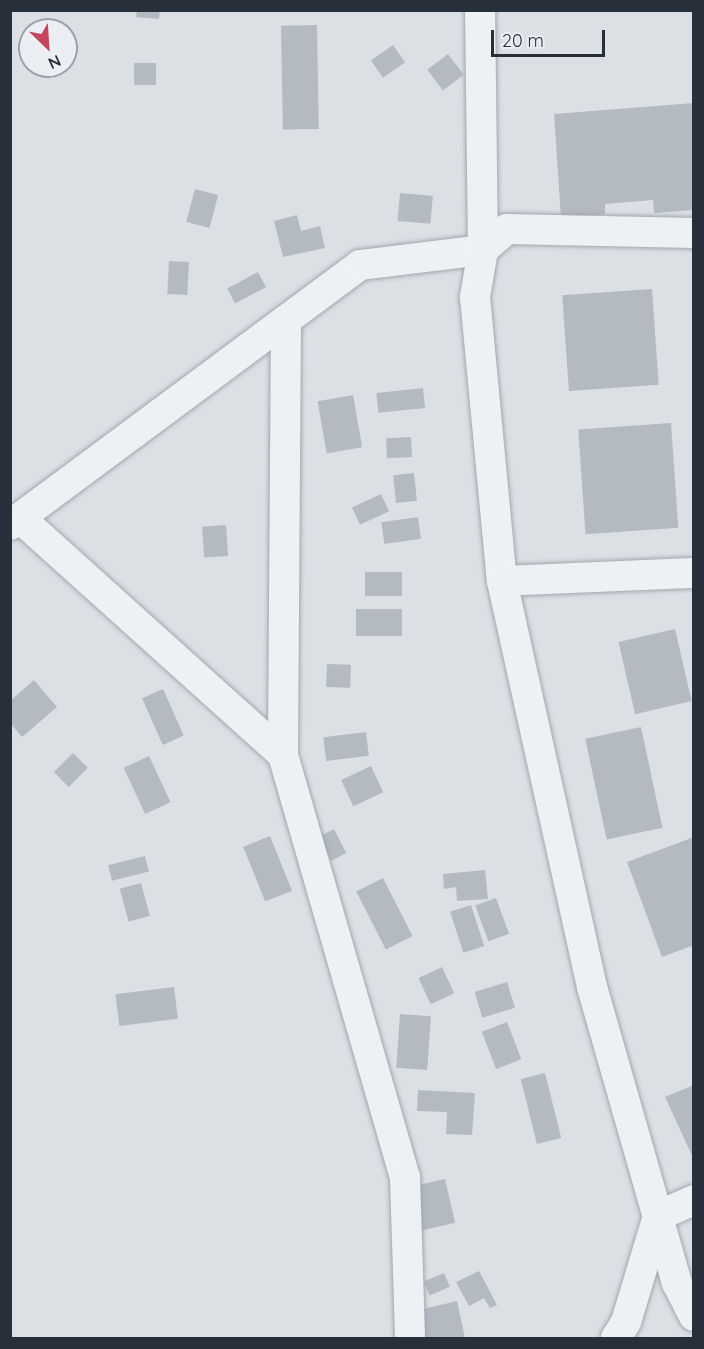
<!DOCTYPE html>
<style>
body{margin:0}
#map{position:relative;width:704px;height:1349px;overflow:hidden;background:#dce0e5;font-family:Quicksand,sans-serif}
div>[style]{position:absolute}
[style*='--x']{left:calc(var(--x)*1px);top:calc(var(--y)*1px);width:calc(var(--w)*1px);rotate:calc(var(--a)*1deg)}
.building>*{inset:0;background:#b4bac2;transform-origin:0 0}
.roads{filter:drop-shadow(0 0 2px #a2a7af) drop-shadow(0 0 2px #a2a7af)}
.minor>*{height:30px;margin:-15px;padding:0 15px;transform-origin:15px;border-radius:15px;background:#eef1f4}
span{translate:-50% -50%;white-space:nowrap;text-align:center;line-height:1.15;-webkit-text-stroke:4.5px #ebeff3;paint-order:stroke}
.frame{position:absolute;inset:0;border:12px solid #272f3b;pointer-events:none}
.north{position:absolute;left:18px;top:18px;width:60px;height:60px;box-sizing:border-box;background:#ebeff3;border:2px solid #9da2a9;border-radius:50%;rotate:155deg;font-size:16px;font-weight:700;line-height:24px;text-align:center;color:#272f3b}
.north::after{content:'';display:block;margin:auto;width:21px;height:27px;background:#c7445f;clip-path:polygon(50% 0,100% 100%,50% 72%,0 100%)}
.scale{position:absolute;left:491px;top:30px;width:114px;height:27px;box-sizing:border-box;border:3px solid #272f3b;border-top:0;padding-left:8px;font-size:18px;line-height:21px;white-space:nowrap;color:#272f3b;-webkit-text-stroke:4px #ebeff3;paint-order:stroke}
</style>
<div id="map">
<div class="building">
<div style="clip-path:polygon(137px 10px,160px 10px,159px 19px,136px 17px)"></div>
<div style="left:317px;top:25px;width:104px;height:36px;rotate:89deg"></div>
<div style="left:393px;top:45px;width:21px;height:27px;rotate:55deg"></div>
<div style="left:448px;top:54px;width:26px;height:26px;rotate:53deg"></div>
<div style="left:156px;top:63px;width:22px;height:22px;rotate:90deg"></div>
<div style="clip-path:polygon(694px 103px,694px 210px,654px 213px,653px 200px,605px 204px,605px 214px,561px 218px,554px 114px)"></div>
<div style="left:195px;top:189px;width:24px;height:34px;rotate:15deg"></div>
<div style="left:400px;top:193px;width:33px;height:28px;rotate:5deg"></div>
<div style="clip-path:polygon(297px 215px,301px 231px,320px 226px,325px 248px,283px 257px,274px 221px)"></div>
<div style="left:169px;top:261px;width:20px;height:33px;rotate:3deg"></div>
<div style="left:258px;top:272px;width:17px;height:35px;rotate:62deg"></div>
<div style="left:652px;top:289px;width:96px;height:90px;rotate:86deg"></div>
<div style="left:423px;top:388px;width:20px;height:47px;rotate:84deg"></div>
<div style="left:353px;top:395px;width:53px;height:36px;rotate:80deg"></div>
<div style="left:671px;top:423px;width:105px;height:93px;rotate:86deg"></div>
<div style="left:411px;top:437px;width:20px;height:25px;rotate:87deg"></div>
<div style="left:414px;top:473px;width:28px;height:21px;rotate:84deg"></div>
<div style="left:381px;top:494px;width:19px;height:32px;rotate:65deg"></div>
<div style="left:418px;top:517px;width:22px;height:37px;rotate:82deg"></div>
<div style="left:226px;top:525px;width:31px;height:24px;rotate:86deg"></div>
<div style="left:365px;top:572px;width:37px;height:24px"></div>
<div style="left:402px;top:609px;width:27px;height:46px;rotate:90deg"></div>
<div style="left:675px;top:629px;width:74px;height:58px;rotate:77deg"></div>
<div style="left:327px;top:664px;width:24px;height:23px;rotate:2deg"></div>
<div style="clip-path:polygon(34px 680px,57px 707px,22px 737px,10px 723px,10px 701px)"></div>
<div style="left:163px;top:689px;width:51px;height:23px;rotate:66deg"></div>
<div style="left:641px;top:727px;width:103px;height:57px;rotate:78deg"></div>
<div style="left:366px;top:732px;width:24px;height:43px;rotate:83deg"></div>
<div style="left:73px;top:753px;width:21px;height:27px;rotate:45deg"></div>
<div style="left:149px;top:756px;width:51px;height:28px;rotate:65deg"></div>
<div style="left:371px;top:766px;width:29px;height:33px;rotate:65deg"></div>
<div style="left:334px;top:829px;width:27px;height:17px;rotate:63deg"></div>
<div style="left:270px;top:836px;width:59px;height:29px;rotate:68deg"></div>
<div style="clip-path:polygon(694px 837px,694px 945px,662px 957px,627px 862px)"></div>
<div style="left:145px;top:856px;width:16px;height:38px;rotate:76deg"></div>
<div style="clip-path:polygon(485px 870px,488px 899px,457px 901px,456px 887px,444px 889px,443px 874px)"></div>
<div style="left:383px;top:878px;width:65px;height:30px;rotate:63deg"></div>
<div style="left:141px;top:883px;width:34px;height:22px;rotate:75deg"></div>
<div style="left:496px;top:898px;width:38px;height:22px;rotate:70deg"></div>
<div style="left:471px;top:905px;width:43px;height:22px;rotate:72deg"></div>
<div style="left:442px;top:967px;width:29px;height:26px;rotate:65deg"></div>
<div style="left:507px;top:982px;width:27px;height:34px;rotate:73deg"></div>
<div style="left:174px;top:987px;width:32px;height:59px;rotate:83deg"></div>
<div style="left:400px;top:1014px;width:31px;height:54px;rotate:4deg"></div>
<div style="left:507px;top:1022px;width:40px;height:27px;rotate:69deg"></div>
<div style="left:545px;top:1073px;width:67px;height:25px;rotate:76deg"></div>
<div style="clip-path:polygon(694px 1085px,694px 1160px,665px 1097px)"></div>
<div style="clip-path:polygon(418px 1090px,475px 1093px,472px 1135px,446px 1134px,447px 1112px,417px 1111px)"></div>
<div style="left:445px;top:1179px;width:45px;height:36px;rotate:77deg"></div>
<div style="clip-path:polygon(479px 1271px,497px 1305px,490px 1308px,484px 1298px,469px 1306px,456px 1282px)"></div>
<div style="left:444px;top:1273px;width:15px;height:22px;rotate:67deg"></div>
<div style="clip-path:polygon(457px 1301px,465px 1338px,421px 1338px,415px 1311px)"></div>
</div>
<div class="roads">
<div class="minor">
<div style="--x:694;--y:233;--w:187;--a:-178.8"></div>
<div style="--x:507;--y:229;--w:32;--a:139"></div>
<div style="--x:483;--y:250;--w:48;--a:99.7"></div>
<div style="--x:475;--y:297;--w:285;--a:84.6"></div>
<div style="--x:502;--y:581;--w:416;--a:77.5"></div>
<div style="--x:592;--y:987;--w:308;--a:74"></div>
<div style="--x:677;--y:1283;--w:37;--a:63"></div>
<div style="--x:286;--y:320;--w:435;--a:90.4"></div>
<div style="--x:283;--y:755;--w:439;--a:73.9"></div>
<div style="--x:405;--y:1177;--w:161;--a:88.2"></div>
<div style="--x:20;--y:518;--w:354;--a:42"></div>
<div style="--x:10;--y:525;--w:436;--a:-36.6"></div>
<div style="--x:360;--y:265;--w:124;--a:-7"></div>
<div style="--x:483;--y:250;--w:240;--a:-90.7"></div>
<div style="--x:502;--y:581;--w:192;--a:-2.4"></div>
<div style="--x:616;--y:1338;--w:19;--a:-58"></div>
<div style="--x:626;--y:1322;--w:111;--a:-73.2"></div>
<div style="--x:658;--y:1216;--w:39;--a:-24"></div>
</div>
</div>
<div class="frame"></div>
<div class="north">N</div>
<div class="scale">20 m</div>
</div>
